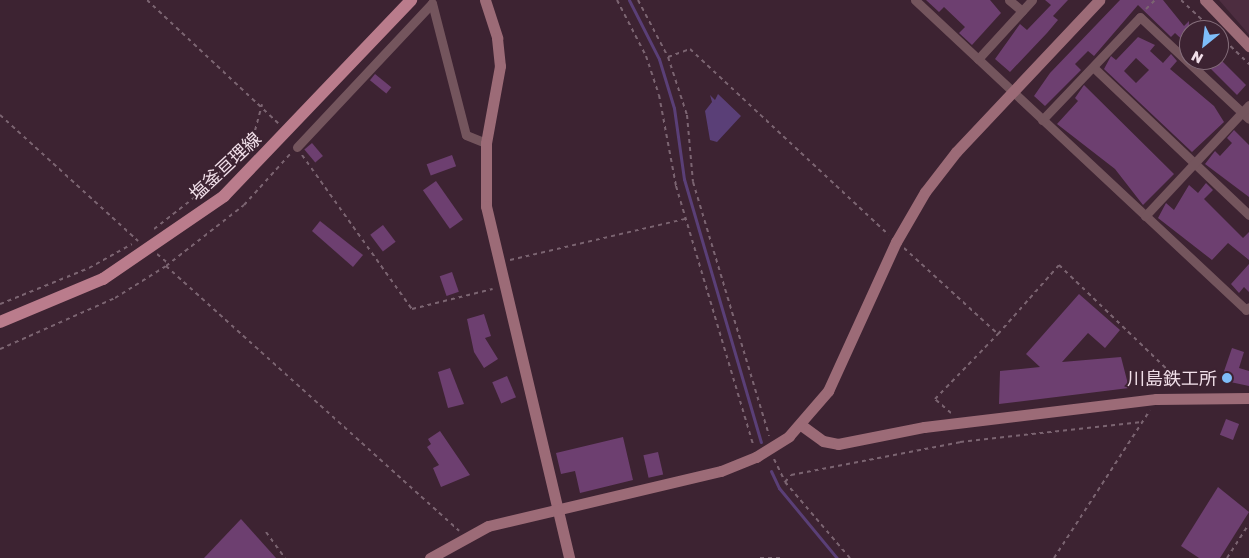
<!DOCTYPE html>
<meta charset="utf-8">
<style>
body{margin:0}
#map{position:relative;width:1249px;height:558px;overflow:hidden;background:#3d2332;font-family:"Golos Text","Noto Sans JP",sans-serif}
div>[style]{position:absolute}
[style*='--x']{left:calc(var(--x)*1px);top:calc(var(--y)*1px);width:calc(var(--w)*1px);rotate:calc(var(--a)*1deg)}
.built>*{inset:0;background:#4d2d40}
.water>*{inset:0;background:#5a3f77}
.stream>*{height:3px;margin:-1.5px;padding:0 1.5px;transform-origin:1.5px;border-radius:1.5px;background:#5a3f77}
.building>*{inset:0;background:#6d3f70;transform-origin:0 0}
.path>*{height:2px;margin-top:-1px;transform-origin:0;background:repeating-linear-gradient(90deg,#7b6471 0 4px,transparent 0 8px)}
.street>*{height:9px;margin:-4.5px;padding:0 4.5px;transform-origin:4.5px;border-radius:4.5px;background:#74555d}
.secondary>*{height:11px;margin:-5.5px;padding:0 5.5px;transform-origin:5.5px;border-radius:5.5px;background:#9c6b77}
.primary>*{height:12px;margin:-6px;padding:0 6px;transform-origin:6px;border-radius:6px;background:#ba7c8c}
.dots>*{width:14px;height:14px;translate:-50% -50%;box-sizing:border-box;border:2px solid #3d2332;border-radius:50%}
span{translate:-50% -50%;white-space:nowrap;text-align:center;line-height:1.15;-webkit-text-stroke:4px #3d2332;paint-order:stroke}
.street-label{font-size:18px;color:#f1dfe9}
.poi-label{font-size:18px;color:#f1dfe9}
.right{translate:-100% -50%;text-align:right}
.north{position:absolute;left:1179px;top:20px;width:50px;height:50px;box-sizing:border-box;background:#3d2332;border:1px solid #856e7b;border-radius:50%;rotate:209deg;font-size:14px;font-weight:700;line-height:20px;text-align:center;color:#f1dfe9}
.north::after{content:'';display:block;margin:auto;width:18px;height:22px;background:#7ebdf9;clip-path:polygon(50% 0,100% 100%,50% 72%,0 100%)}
</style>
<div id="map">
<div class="built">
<div style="clip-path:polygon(1219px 0,1249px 0,1249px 35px,1246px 31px)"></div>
</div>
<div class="water">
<div style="clip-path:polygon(718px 94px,741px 116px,717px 142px,710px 140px,705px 111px,712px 102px,710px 95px,715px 100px)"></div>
</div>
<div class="stream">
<div style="--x:629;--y:0;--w:66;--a:63"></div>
<div style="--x:659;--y:59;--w:51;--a:73"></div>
<div style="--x:674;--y:108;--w:72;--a:82"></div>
<div style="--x:684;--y:179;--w:274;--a:73.7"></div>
<div style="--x:771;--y:471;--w:19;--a:65"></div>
<div style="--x:779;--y:488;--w:91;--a:50.4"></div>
</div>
<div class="building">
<div style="clip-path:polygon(926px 0,990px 0,1001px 13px,972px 45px,959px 33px,965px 27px,944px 7px,939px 12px)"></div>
<div style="clip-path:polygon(1045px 0,1068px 0,1053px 16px,1058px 20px,1047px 33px,1010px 72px,995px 59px,1020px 24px,1027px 30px,1051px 5px)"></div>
<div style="clip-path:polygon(1120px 0,1163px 0,1184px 26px,1189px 21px,1189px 46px,1175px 33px,1171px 37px,1138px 5px,1094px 56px,1088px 51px,1075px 64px,1081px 70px,1045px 106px,1034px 96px,1050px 73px)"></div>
<div style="clip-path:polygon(evenodd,1138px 37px,1155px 45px,1150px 51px,1163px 63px,1171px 54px,1177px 61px,1170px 69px,1214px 106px,1224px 122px,1192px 152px,1104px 69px,1111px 56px,1116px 60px,1138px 37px,1136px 58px,1149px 70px,1136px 83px,1124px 71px,1136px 58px)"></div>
<div style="clip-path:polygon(1214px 60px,1221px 60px,1246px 85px,1237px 95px,1208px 66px)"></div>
<div style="left:375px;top:74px;width:21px;height:8px;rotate:39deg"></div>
<div style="clip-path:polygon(1084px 85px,1174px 174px,1143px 205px,1115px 169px,1057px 124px,1078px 101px,1075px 98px)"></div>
<div style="clip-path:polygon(1234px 130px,1249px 145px,1249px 197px,1205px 164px,1215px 151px,1220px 156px,1232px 143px,1227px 138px)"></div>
<div style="left:312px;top:143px;width:17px;height:10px;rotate:50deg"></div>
<div style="left:452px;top:155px;width:12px;height:27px;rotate:70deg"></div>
<div style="left:436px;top:181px;width:47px;height:16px;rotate:55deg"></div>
<div style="clip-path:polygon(1206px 183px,1213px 190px,1204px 199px,1243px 238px,1249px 232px,1249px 260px,1228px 243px,1212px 260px,1158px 218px,1166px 203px,1174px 210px,1189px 185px,1198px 193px)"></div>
<div style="clip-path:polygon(320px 221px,363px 255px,353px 267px,312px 231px)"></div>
<div style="left:383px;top:225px;width:21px;height:16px;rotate:53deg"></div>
<div style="clip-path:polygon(1249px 264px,1249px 292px,1244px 287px,1239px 293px,1231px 284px)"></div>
<div style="left:452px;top:272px;width:21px;height:13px;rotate:71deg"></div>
<div style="clip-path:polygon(1079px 294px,1120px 330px,1105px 348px,1088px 333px,1062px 362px,1121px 357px,1129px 388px,999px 404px,1000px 371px,1040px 367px,1026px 354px)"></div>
<div style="clip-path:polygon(484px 314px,491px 336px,485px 338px,498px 359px,484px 368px,474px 352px,467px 319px)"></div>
<div style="clip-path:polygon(1232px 348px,1244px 352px,1239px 368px,1249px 371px,1249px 386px,1221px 380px)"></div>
<div style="clip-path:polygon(450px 368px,464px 404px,448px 408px,438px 372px)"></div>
<div style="left:507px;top:376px;width:23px;height:16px;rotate:67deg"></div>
<div style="left:1226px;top:419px;width:14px;height:17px;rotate:21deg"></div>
<div style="clip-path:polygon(440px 431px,470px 475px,441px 487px,433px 468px,439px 465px,427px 447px,431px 444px,428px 439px)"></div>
<div style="clip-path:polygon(623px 437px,633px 480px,580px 493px,575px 471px,561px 474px,556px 453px)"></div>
<div style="left:658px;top:452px;width:23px;height:15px;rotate:77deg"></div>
<div style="clip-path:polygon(1218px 487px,1249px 512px,1220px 558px,1199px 558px,1181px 546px)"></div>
<div style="clip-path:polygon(241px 519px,276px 558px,204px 558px)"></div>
</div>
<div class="path">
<div style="--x:147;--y:0;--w:180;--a:43.2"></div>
<div style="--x:617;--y:0;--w:63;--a:62.6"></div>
<div style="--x:646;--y:56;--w:41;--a:71.6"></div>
<div style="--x:659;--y:95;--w:93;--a:79.4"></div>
<div style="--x:676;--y:186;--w:270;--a:73.4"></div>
<div style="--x:638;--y:0;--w:64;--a:62.2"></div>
<div style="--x:668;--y:57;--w:23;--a:-20"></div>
<div style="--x:690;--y:49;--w:272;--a:43.1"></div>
<div style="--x:1181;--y:0;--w:44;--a:43.2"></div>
<div style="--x:1146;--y:9;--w:13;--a:-45"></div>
<div style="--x:1219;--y:35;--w:42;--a:44"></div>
<div style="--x:668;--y:57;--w:61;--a:71.9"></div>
<div style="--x:687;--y:115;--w:67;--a:84.9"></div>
<div style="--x:693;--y:182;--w:265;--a:73.3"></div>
<div style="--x:0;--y:115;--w:187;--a:42.4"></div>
<div style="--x:302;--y:155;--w:189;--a:54.5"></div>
<div style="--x:412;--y:309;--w:83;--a:-13.9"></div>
<div style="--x:154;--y:229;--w:52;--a:-38"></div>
<div style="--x:195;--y:197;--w:83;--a:-45.5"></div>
<div style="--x:253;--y:138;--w:35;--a:-75"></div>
<div style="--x:904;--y:248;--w:127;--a:42.5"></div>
<div style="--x:998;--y:334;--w:92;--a:-48.5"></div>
<div style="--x:1059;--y:265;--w:167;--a:44"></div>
<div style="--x:1179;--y:381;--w:6;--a:90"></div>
<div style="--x:157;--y:254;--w:16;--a:40"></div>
<div style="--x:510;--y:260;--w:180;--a:-13.2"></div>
<div style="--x:166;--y:266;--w:395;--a:42.1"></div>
<div style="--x:0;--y:304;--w:96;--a:-22"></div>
<div style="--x:89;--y:268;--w:49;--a:-29.2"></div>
<div style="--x:0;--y:349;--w:126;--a:-23.9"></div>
<div style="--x:115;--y:298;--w:60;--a:-32.1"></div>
<div style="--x:166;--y:266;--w:99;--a:-38"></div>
<div style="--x:244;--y:205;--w:70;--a:-47.9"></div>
<div style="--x:951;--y:413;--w:21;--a:-139"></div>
<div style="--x:935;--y:399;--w:91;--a:-45.9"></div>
<div style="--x:774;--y:459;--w:25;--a:64"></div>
<div style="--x:785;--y:482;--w:100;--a:49.5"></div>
<div style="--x:785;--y:482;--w:9;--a:-49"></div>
<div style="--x:791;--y:475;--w:172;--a:-11"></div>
<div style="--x:960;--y:442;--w:183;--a:-6.3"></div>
<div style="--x:266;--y:532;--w:32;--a:54"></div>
<div style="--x:760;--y:558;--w:22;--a:0"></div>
<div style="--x:1054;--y:558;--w:176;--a:-57"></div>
<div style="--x:1227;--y:558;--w:40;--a:-57.1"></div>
</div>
<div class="street">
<div style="--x:915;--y:0;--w:453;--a:43.1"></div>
<div style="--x:1246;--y:310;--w:4;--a:-45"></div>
<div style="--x:1009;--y:0;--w:17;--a:40"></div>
<div style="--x:978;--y:59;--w:80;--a:-47.5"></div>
<div style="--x:1093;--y:67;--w:215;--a:43.5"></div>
<div style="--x:1042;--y:120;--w:142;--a:-46.4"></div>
<div style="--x:1140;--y:17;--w:149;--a:43.1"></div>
<div style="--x:297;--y:147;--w:197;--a:-46.8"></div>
<div style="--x:432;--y:3;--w:136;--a:75.6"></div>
<div style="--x:466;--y:135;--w:22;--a:22"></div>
<div style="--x:1145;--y:216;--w:152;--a:-46.9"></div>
</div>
<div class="secondary">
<div style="--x:485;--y:0;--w:40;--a:72"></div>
<div style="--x:497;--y:38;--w:28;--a:84"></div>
<div style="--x:500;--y:66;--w:78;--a:100.3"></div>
<div style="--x:486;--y:143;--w:63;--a:90"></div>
<div style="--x:486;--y:206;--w:362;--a:76.7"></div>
<div style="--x:1205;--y:0;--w:64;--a:46.3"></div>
<div style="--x:801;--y:425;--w:27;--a:36"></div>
<div style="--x:823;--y:441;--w:15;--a:11"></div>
<div style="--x:838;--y:444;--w:88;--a:-11.2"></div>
<div style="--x:924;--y:427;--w:234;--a:-6.9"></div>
<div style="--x:1156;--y:399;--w:93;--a:-0.6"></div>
<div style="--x:430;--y:558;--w:66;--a:-28.9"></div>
<div style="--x:488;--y:526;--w:239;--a:-13.3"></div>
<div style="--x:721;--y:471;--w:38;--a:-22"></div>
<div style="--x:756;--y:457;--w:39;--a:-32"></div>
<div style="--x:789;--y:436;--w:60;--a:-49.1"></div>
<div style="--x:828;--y:391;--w:164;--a:-65.5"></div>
<div style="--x:896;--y:242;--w:58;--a:-59.9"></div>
<div style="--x:925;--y:192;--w:51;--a:-52.2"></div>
<div style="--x:956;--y:152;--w:209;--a:-46.7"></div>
</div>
<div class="primary">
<div style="--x:0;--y:322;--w:112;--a:-22.7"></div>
<div style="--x:103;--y:279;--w:147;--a:-34.4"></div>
<div style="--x:224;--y:196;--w:271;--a:-46.3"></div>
</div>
<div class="dots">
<div style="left:1227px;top:378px;background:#7ebdf9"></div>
</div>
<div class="street-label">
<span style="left:225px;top:166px;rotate:-43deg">塩釜亘理線</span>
</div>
<div class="poi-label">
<span class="right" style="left:1217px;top:378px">川島鉄工所</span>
</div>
<div class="north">N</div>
</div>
